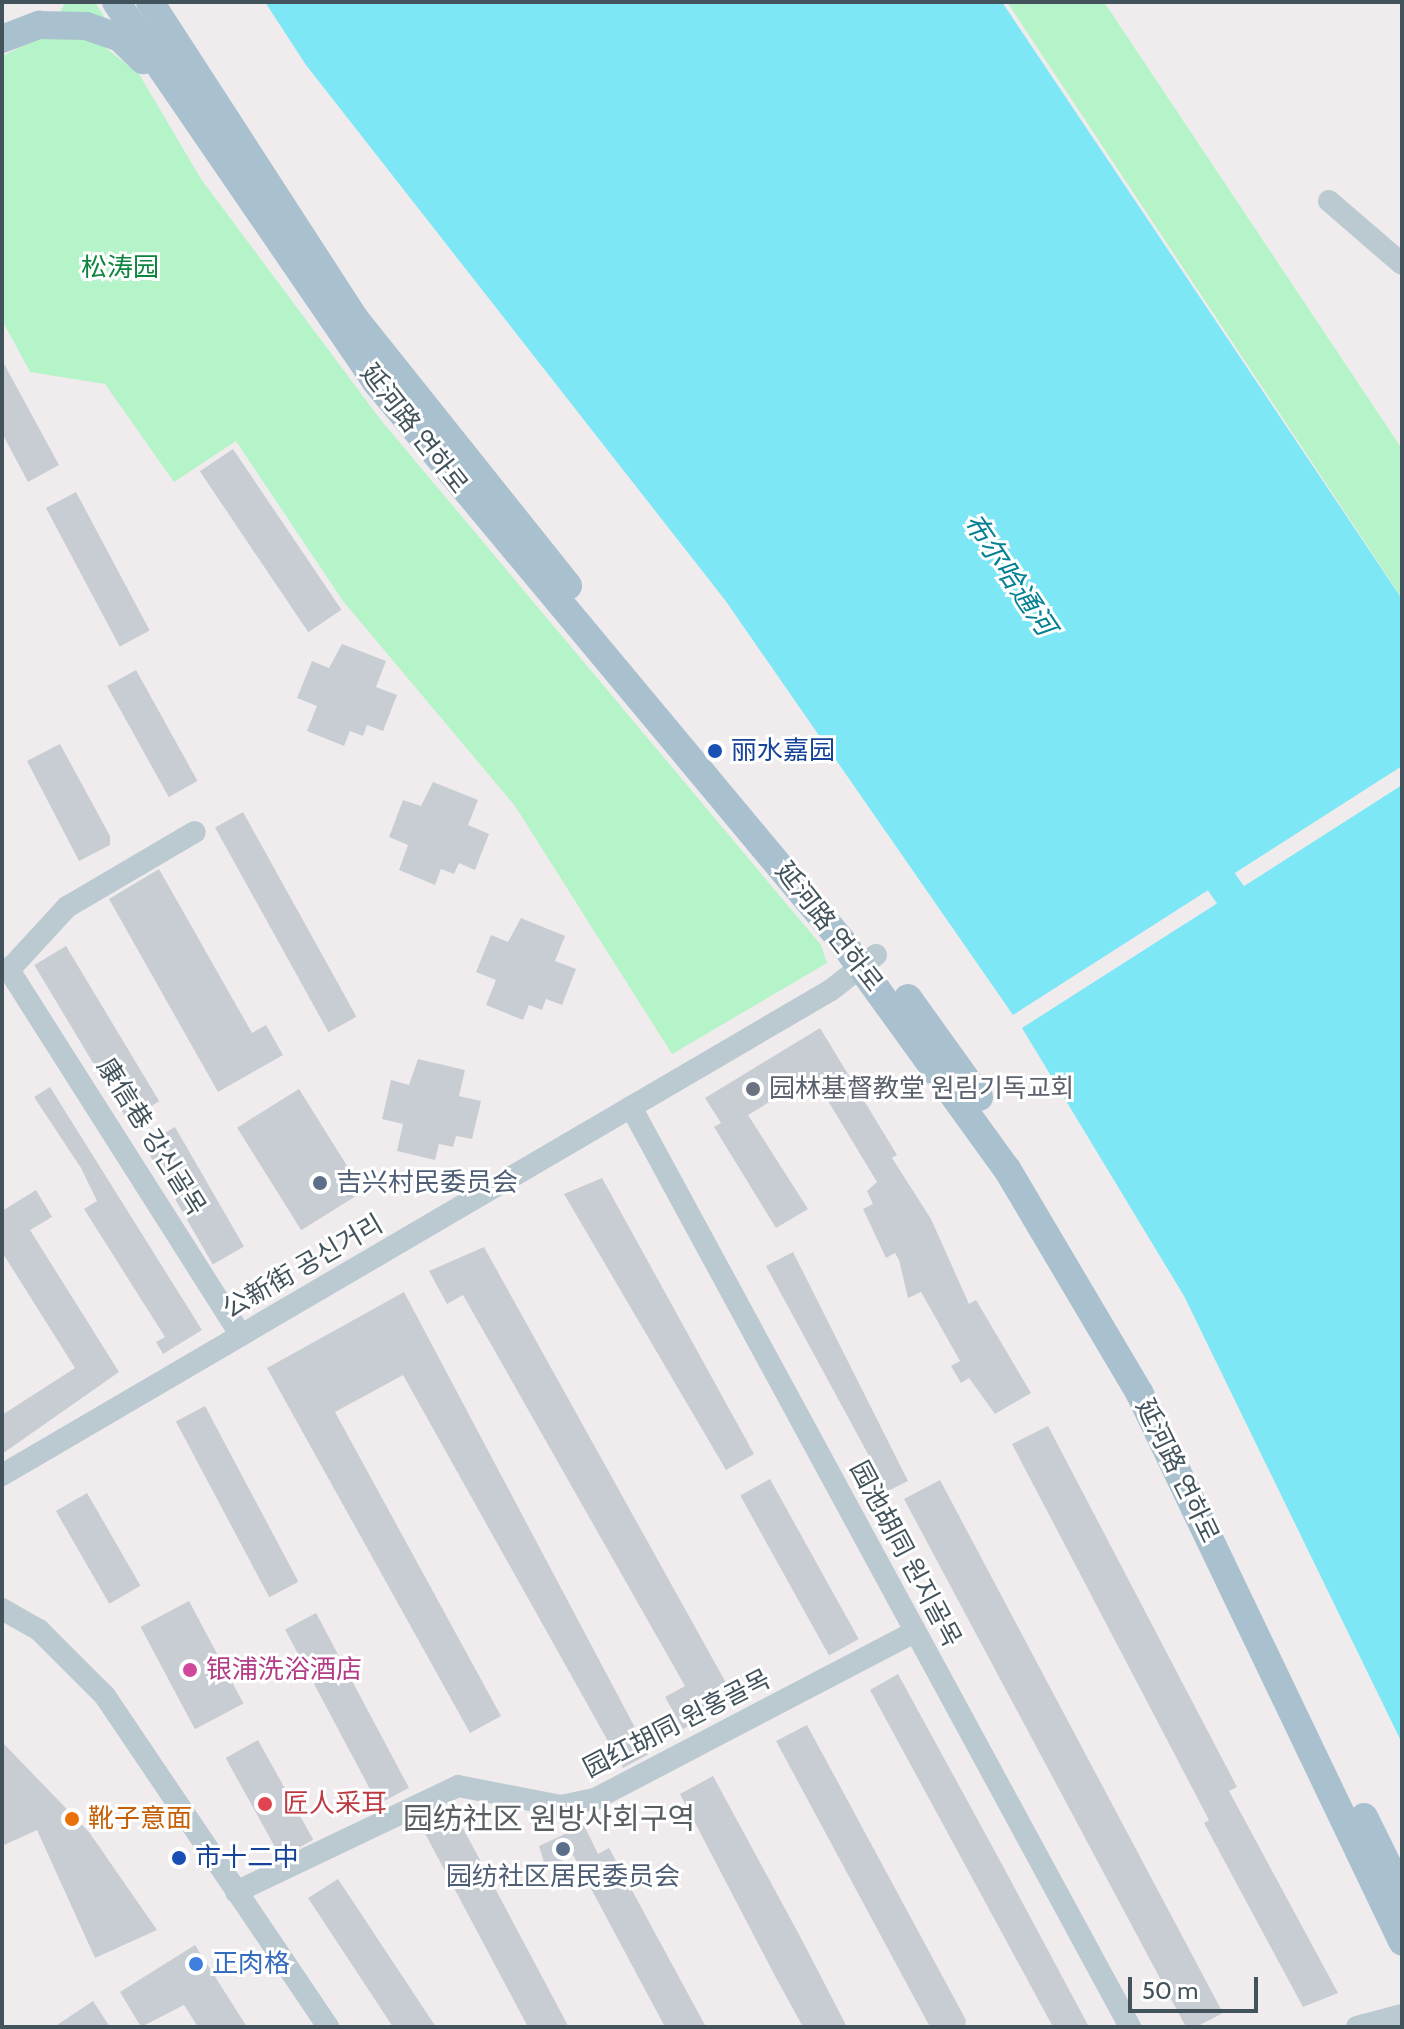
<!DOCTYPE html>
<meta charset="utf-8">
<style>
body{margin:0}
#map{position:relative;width:1404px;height:2029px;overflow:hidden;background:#f0eced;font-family:Cabin,"Noto Sans SC","Noto Sans KR",sans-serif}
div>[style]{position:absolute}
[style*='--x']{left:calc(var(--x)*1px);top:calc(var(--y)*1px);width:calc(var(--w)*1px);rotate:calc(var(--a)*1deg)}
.green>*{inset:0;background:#b5f3c8}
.water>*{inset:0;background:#7de7f5}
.river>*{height:32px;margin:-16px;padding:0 16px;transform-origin:16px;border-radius:16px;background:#7de7f5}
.building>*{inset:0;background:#c8cdd3;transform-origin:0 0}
.minor>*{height:22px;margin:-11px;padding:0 11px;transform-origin:11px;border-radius:11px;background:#bbc9d1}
.major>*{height:28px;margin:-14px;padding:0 14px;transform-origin:14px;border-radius:14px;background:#a9c0cf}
.dots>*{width:22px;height:22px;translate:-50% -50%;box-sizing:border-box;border:4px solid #fff;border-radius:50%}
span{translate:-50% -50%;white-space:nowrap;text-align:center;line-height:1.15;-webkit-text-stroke:6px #fff;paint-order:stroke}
.park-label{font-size:26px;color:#0d853e}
.street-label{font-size:26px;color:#43535c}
.transit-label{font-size:26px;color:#164399}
.left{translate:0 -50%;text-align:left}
.worship-label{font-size:26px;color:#5b616d}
.service-label{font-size:26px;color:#4e5e75}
.hotel-label{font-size:26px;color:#b23c85}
.health-label{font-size:26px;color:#be3a42}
.food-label{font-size:26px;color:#c56008}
.shop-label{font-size:26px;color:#366cbe}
.water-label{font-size:28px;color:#038193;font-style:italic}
.quarter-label{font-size:30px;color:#595e63}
.frame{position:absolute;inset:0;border:4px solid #43535c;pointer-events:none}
.scale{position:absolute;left:1128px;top:1977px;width:130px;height:36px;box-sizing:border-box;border:4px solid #43535c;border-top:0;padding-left:10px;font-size:24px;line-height:28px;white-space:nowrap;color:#43535c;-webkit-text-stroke:6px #fff;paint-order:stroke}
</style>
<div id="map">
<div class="green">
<div style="clip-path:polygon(65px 2px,95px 2px,108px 23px,59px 15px)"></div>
<div style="clip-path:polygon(1007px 2px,1104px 2px,1402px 449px,1402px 598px)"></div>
<div style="clip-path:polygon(74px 37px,101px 44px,139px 74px,201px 179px,380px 419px,821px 945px,827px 963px,672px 1054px,515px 806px,343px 601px,236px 441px,174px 482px,105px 384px,30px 372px,2px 320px,2px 56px,38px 39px)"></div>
</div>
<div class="water">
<div style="clip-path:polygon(265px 2px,1002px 2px,1402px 599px,1402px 766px,1013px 1015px,725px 600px,306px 65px)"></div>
<div style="clip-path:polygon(1402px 785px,1402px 1743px,1184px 1296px,1022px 1028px)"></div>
</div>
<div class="river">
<div style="--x:1196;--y:845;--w:102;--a:55.4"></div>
</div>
<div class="building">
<div style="clip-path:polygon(2px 360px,59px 465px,28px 482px,2px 433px)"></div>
<div style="left:233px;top:449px;width:194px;height:40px;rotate:56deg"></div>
<div style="left:76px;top:492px;width:157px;height:34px;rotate:62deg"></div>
<div style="clip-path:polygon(342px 644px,386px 661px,376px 687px,397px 695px,383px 731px,367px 725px,363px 736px,350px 731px,344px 746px,307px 731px,317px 706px,297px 698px,312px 661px,329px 668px)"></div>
<div style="left:136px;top:670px;width:127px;height:33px;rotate:61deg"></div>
<div style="clip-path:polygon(60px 744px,110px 836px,110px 845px,79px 861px,27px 761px)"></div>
<div style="clip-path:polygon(433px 782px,478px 800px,468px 825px,489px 834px,475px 870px,459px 863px,454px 874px,441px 869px,435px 885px,399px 870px,408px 845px,389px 837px,403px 800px,421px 806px)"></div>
<div style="left:243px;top:812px;width:234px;height:32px;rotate:61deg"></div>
<div style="clip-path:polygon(159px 869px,252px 1033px,266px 1025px,283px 1055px,218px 1092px,109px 899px)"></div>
<div style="clip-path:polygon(521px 918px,565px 936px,555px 961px,576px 969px,562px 1005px,546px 999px,542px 1010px,529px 1005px,523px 1020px,486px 1005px,496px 980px,476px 972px,491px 935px,508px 942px)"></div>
<div style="left:66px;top:946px;width:181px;height:37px;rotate:59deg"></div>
<div style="clip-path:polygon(820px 1028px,897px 1155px,892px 1158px,931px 1219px,969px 1304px,976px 1300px,1031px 1393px,995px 1414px,969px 1378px,961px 1383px,951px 1366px,960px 1361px,921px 1292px,908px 1298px,899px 1260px,895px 1253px,886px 1258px,863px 1209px,873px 1204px,867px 1191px,877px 1182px,813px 1076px,748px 1115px,808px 1209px,776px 1228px,714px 1127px,721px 1123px,705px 1098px)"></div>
<div style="clip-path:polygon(418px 1059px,465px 1070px,459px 1096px,481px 1101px,472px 1139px,456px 1136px,453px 1147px,439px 1144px,435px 1160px,397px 1151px,403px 1124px,382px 1119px,391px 1080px,409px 1085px)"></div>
<div style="clip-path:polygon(50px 1087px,202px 1330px,163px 1354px,156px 1342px,165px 1337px,84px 1209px,97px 1201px,81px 1168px,34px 1097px)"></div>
<div style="left:299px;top:1089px;width:121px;height:73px;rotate:58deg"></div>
<div style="left:175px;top:1127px;width:138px;height:36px;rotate:60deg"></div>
<div style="clip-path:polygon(602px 1178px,754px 1454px,726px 1470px,564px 1194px)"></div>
<div style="clip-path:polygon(36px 1190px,52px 1217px,30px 1230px,119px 1372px,2px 1454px,2px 1415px,75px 1368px,2px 1252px,2px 1211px)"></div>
<div style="clip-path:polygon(484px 1247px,735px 1699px,683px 1729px,665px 1697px,685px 1686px,463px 1295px,447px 1304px,429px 1271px)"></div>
<div style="clip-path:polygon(793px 1252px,908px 1481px,888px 1491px,766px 1266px)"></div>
<div style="clip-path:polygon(404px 1292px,649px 1754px,623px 1768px,403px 1375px,335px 1412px,501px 1716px,470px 1733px,267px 1368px)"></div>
<div style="left:205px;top:1406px;width:199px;height:33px;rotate:62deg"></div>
<div style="clip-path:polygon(1048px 1426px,1237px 1787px,1229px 1791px,1338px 1993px,1303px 2007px,1204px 1823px,1209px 1820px,1012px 1444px)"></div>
<div style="left:770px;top:1479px;width:183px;height:34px;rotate:61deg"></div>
<div style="clip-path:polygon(940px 1480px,1223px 2013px,1196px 2027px,1186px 2027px,904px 1499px)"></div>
<div style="left:87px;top:1493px;width:107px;height:36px;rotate:60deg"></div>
<div style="left:189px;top:1601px;width:116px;height:55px;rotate:62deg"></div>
<div style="left:316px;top:1613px;width:198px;height:35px;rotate:62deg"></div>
<div style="clip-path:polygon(898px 1674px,1004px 1868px,1089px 2027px,1053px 2027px,870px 1690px)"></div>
<div style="clip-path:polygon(807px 1725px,966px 2020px,965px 2027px,930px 2027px,776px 1741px)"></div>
<div style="left:258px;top:1740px;width:114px;height:37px;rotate:61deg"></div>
<div style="clip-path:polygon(2px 1742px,89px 1832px,157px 1930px,95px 1958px,37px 1830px,2px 1846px)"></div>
<div style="clip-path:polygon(713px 1776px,802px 1940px,847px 2027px,803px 2027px,775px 1976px,680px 1794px)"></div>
<div style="left:456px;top:1815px;width:239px;height:36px;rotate:62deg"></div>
<div style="clip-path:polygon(584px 1825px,598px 1854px,609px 1848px,706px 2027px,665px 2027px,573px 1855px,546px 1869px,539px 1846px)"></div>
<div style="clip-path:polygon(338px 1879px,436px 2027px,393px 2027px,308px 1898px)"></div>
<div style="clip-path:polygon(195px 1945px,247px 2027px,198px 2027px,184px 2005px,141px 2027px,120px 1992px)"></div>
<div style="clip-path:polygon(93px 2001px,110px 2027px,54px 2027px)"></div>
</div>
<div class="minor">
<div style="--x:1329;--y:201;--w:96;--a:40.8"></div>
<div style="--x:2;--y:968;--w:7;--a:16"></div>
<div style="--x:9;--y:970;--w:86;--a:-47.4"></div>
<div style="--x:67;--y:907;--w:148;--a:-30.4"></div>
<div style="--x:9;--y:970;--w:432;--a:57.6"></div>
<div style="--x:631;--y:1107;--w:1047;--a:61.52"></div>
<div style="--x:2;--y:1475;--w:960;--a:-30.33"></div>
<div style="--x:831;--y:990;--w:57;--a:-37.9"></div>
<div style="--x:2;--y:1609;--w:43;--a:29.6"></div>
<div style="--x:39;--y:1630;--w:93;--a:45"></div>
<div style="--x:105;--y:1696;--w:399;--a:56"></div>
<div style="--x:236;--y:1892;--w:246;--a:-25.5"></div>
<div style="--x:458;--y:1786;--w:105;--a:11"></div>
<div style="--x:561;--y:1806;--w:35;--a:-12"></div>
<div style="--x:595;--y:1799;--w:361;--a:-27.6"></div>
<div style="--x:1357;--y:2027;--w:47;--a:-14.9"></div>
</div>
<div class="major">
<div style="--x:116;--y:2;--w:460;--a:55.6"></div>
<div style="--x:376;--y:382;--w:726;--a:50.19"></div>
<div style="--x:841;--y:940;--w:283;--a:54.1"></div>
<div style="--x:1007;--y:1169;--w:261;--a:59.4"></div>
<div style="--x:1140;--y:1394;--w:607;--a:64.41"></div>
<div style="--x:150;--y:2;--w:379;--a:57.1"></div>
<div style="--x:356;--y:320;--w:340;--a:51.4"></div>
<div style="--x:2;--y:39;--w:40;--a:-21"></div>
<div style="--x:39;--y:25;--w:47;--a:1.2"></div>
<div style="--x:86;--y:26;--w:36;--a:19"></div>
<div style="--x:120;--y:38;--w:32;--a:44"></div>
<div style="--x:908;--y:998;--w:122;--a:54.4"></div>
<div style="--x:1364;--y:1817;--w:86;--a:63.7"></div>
</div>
<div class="dots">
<div style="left:715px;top:751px;background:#1a4fb4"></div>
<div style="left:753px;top:1089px;background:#6b7280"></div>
<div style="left:320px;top:1183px;background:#5c6f8a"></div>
<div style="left:190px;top:1670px;background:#d1479c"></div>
<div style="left:265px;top:1804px;background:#e0444e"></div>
<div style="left:72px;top:1819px;background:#e8710a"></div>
<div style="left:563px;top:1849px;background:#5c6f8a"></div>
<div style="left:179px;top:1858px;background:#1a4fb4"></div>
<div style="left:196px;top:1964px;background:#3f7fe0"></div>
</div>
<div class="park-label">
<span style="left:120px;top:268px">松涛园</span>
</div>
<div class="street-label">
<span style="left:414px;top:429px;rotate:52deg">延河路 연하로</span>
<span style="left:829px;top:927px;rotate:52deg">延河路 연하로</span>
<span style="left:151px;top:1137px;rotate:58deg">康信巷 강신골목</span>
<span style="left:303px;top:1267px;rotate:-30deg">公新街 공신거리</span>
<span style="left:1177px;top:1471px;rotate:64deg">延河路 연하로</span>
<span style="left:905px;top:1554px;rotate:62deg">园池胡同 원지골목</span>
<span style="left:677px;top:1724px;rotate:-27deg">园红胡同 원홍골목</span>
</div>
<div class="transit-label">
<span class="left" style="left:731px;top:751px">丽水嘉园</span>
<span class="left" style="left:195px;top:1858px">市十二中</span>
</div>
<div class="worship-label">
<span class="left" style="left:769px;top:1089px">园林基督教堂 원림기독교회</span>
</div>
<div class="service-label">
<span class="left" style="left:336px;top:1183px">吉兴村民委员会</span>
<span style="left:563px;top:1877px">园纺社区居民委员会</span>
</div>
<div class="hotel-label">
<span class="left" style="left:206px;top:1670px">银浦洗浴酒店</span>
</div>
<div class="health-label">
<span class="left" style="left:283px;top:1804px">匠人采耳</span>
</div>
<div class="food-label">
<span class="left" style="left:88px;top:1819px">靴子意面</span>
</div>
<div class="shop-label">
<span class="left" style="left:212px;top:1964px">正肉格</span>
</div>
<div class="water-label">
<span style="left:1010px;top:574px;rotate:56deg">布尔哈通河</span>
</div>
<div class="quarter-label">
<span style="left:549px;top:1819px">园纺社区 원방사회구역</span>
</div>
<div class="frame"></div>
<div class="scale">50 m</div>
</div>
